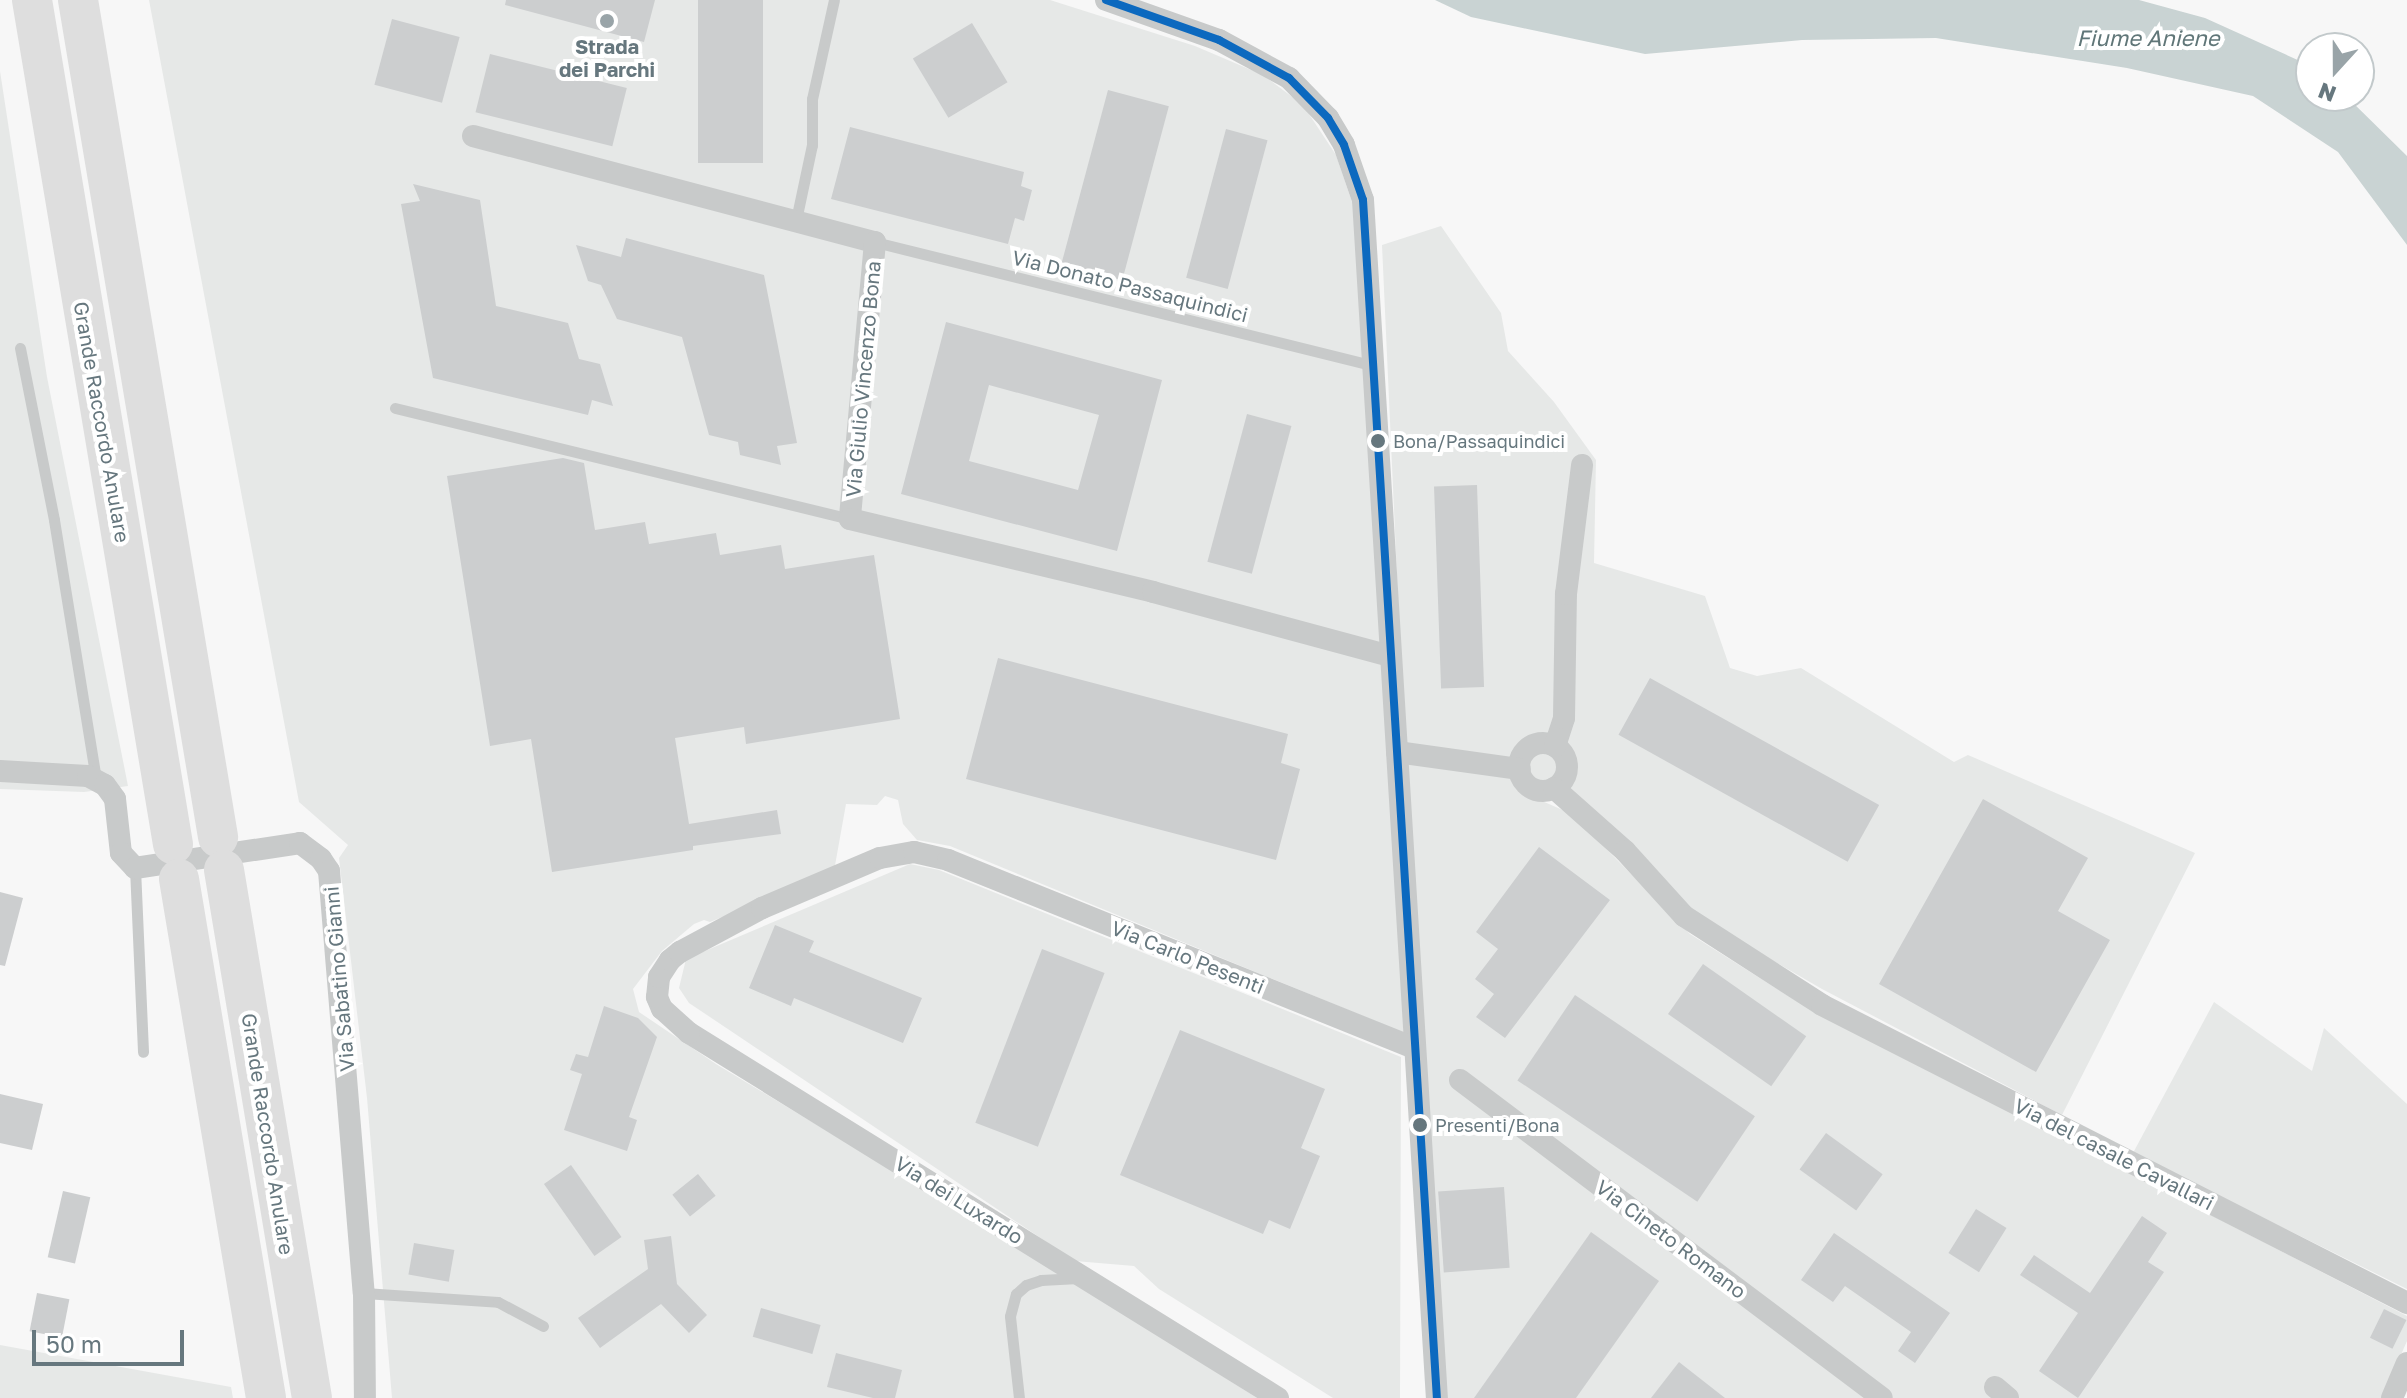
<!DOCTYPE html>
<style>
body{margin:0}
#map{position:relative;width:2407px;height:1398px;overflow:hidden;background:#f7f7f7;font-family:"Golos Text",sans-serif}
div>[style]{position:absolute}
[style*='--x']{left:calc(var(--x)*1px);top:calc(var(--y)*1px);width:calc(var(--w)*1px);rotate:calc(var(--a)*1deg)}
.built>*{inset:0;background:#e6e8e7}
.water>*{inset:0;background:#c9d3d3}
.building>*{inset:0;background:#cccecf;transform-origin:0 0}
.lane>*{height:11px;margin:-5.5px;padding:0 5.5px;transform-origin:5.5px;border-radius:5.5px;background:#c8caca}
.street>*{height:22px;margin:-11px;padding:0 11px;transform-origin:11px;border-radius:11px;background:#c8caca}
.street>.ring{margin:-11px;padding:0;box-sizing:content-box;background:none;border:22px solid #c8caca;border-radius:50%}
.highway>*{height:40px;margin:-20px;padding:0 20px;transform-origin:20px;border-radius:20px;background:#dedede}
.bus-1>*{height:8px;margin:-4px;padding:0 4px;transform-origin:4px;border-radius:4px;background:#0c69bf}
.dots>*{width:22px;height:22px;translate:-50% -50%;box-sizing:border-box;border:4px solid #fff;border-radius:50%}
span{translate:-50% -50%;white-space:nowrap;text-align:center;line-height:1.15;-webkit-text-stroke:8px #fff;paint-order:stroke}
.bus-label{font-size:18px;color:#66777e}
.left{translate:0 -50%;text-align:left}
.poi-label{font-size:20px;color:#66777e;font-weight:700}
.street-label{font-size:20px;color:#66777e}
.water-label{font-size:22px;color:#607678;font-style:italic}
.north{position:absolute;left:2295px;top:32px;width:80px;height:80px;box-sizing:border-box;background:#fff;border:2px solid #c2c9cb;border-radius:50%;rotate:201deg;font-size:22px;font-weight:700;line-height:32px;text-align:center;color:#66777e}
.north::after{content:'';display:block;margin:auto;width:28px;height:36px;background:#99a4a8;clip-path:polygon(50% 0,100% 100%,50% 72%,0 100%)}
.scale{position:absolute;left:32px;top:1330px;width:152px;height:36px;box-sizing:border-box;border:4px solid #66777e;border-top:0;padding-left:10px;font-size:24px;line-height:28px;white-space:nowrap;color:#66777e;-webkit-text-stroke:6px #fff;paint-order:stroke}
</style>
<div id="map">
<div class="built">
<div style="clip-path:polygon(149px 0,1050px 0,1195px 46px,1263px 75px,1303px 105px,1336px 155px,1354px 208px,1404px 1033px,950px 846px,917px 840px,903px 824px,898px 800px,885px 796px,877px 805px,846px 804px,834px 871px,710px 922px,704px 920px,694px 924px,662px 951px,633px 989px,639px 1012px,716px 1064px,1022px 1249px,1257px 1398px,392px 1398px,367px 1098px,339px 858px,348px 845px,299px 802px)"></div>
<div style="clip-path:polygon(0 71px,47px 377px,128px 786px,84px 792px,0 789px)"></div>
<div style="clip-path:polygon(1441px 226px,1501px 313px,1508px 351px,1554px 402px,1596px 460px,1594px 563px,1705px 596px,1730px 668px,1757px 676px,1801px 668px,1954px 762px,1968px 755px,2195px 853px,2062px 1115px,1822px 989px,1718px 929px,1689px 908px,1569px 791px,1542px 801px,1572px 814px,1690px 934px,1798px 1002px,2407px 1316px,2407px 1341px,2382px 1398px,1446px 1398px,1406px 774px,1382px 245px)"></div>
<div style="clip-path:polygon(910px 864px,939px 870px,1401px 1057px,1400px 1398px,1333px 1398px,1159px 1289px,1134px 1266px,1075px 1261px,689px 1003px,679px 988px,686px 959px)"></div>
<div style="clip-path:polygon(2214px 1002px,2312px 1071px,2324px 1028px,2407px 1104px,2407px 1289px,2133px 1153px)"></div>
<div style="clip-path:polygon(0 1345px,231px 1387px,233px 1398px,0 1398px)"></div>
</div>
<div class="water">
<div style="clip-path:polygon(1435px 0,2139px 0,2205px 18px,2311px 66px,2311px 96px,2346px 96px,2407px 156px,2407px 245px,2338px 152px,2253px 96px,2127px 68px,1936px 38px,1802px 40px,1645px 54px,1471px 17px)"></div>
</div>
<div class="building">
<div style="clip-path:polygon(506px 0,655px 0,644px 42px,505px 5px)"></div>
<div style="left:698px;top:0;width:65px;height:163px"></div>
<div style="left:392px;top:19px;width:70px;height:68px;rotate:15deg"></div>
<div style="left:972px;top:23px;width:69px;height:69px;rotate:59deg"></div>
<div style="left:490px;top:54px;width:141px;height:60px;rotate:14deg"></div>
<div style="left:1108px;top:90px;width:63px;height:180px;rotate:15deg"></div>
<div style="clip-path:polygon(850px 127px,1024px 172px,1021px 186px,1032px 190px,1024px 221px,1015px 218px,1008px 244px,831px 199px)"></div>
<div style="left:1226px;top:129px;width:43px;height:154px;rotate:15deg"></div>
<div style="clip-path:polygon(413px 184px,480px 200px,496px 306px,568px 323px,579px 359px,600px 364px,613px 406px,592px 400px,588px 415px,433px 378px,401px 204px,420px 201px)"></div>
<div style="clip-path:polygon(626px 238px,764px 275px,797px 443px,777px 446px,781px 465px,740px 455px,738px 442px,709px 435px,682px 337px,617px 319px,601px 285px,588px 281px,576px 245px,621px 257px)"></div>
<div style="clip-path:polygon(evenodd,946px 322px,1162px 380px,1117px 551px,901px 494px,946px 322px,989px 385px,1099px 415px,1078px 490px,969px 461px,989px 385px)"></div>
<div style="left:1247px;top:414px;width:46px;height:153px;rotate:15deg"></div>
<div style="clip-path:polygon(563px 458px,584px 463px,595px 530px,645px 522px,649px 544px,716px 533px,720px 555px,781px 545px,785px 569px,874px 555px,900px 719px,746px 744px,744px 727px,675px 738px,689px 824px,777px 810px,781px 834px,693px 846px,693px 850px,552px 872px,531px 739px,490px 746px,447px 476px)"></div>
<div style="left:1477px;top:485px;width:202px;height:43px;rotate:88deg"></div>
<div style="clip-path:polygon(998px 658px,1288px 734px,1281px 763px,1300px 769px,1276px 860px,966px 779px)"></div>
<div style="left:1650px;top:678px;width:262px;height:65px;rotate:29deg"></div>
<div style="clip-path:polygon(1983px 799px,2088px 858px,2058px 911px,2110px 940px,2036px 1072px,1879px 984px)"></div>
<div style="clip-path:polygon(1539px 847px,1610px 900px,1505px 1038px,1476px 1017px,1494px 994px,1475px 979px,1498px 949px,1476px 932px)"></div>
<div style="clip-path:polygon(0 892px,23px 898px,5px 966px,0 965px)"></div>
<div style="clip-path:polygon(775px 925px,814px 941px,809px 952px,922px 998px,903px 1043px,794px 998px,791px 1006px,749px 988px)"></div>
<div style="left:1042px;top:949px;width:67px;height:186px;rotate:21deg"></div>
<div style="left:1703px;top:964px;width:126px;height:61px;rotate:35deg"></div>
<div style="left:1575px;top:995px;width:217px;height:103px;rotate:34deg"></div>
<div style="clip-path:polygon(604px 1006px,638px 1018px,657px 1037px,629px 1117px,637px 1120px,627px 1151px,564px 1130px,582px 1074px,570px 1070px,576px 1054px,588px 1057px)"></div>
<div style="clip-path:polygon(1180px 1030px,1325px 1089px,1301px 1148px,1320px 1156px,1290px 1229px,1269px 1220px,1263px 1234px,1120px 1175px)"></div>
<div style="clip-path:polygon(0 1094px,43px 1104px,32px 1150px,0 1143px)"></div>
<div style="left:1826px;top:1133px;width:70px;height:45px;rotate:36deg"></div>
<div style="left:571px;top:1165px;width:88px;height:33px;rotate:55deg"></div>
<div style="left:698px;top:1174px;width:28px;height:33px;rotate:51deg"></div>
<div style="left:1504px;top:1187px;width:81px;height:66px;rotate:86deg"></div>
<div style="left:63px;top:1191px;width:28px;height:68px;rotate:13deg"></div>
<div style="left:1976px;top:1209px;width:36px;height:52px;rotate:32deg"></div>
<div style="clip-path:polygon(2142px 1216px,2167px 1233px,2148px 1262px,2164px 1272px,2078px 1398px,2039px 1371px,2078px 1313px,2020px 1275px,2034px 1255px,2090px 1293px)"></div>
<div style="clip-path:polygon(1591px 1232px,1659px 1281px,1576px 1398px,1474px 1398px)"></div>
<div style="clip-path:polygon(1834px 1233px,1950px 1313px,1915px 1363px,1898px 1351px,1911px 1332px,1845px 1286px,1833px 1302px,1801px 1280px)"></div>
<div style="clip-path:polygon(671px 1236px,677px 1284px,707px 1315px,689px 1333px,661px 1304px,600px 1348px,578px 1318px,648px 1269px,644px 1240px)"></div>
<div style="left:414px;top:1243px;width:41px;height:32px;rotate:10deg"></div>
<div style="left:37px;top:1293px;width:33px;height:39px;rotate:11deg"></div>
<div style="left:761px;top:1308px;width:62px;height:30px;rotate:16deg"></div>
<div style="left:2384px;top:1309px;width:25px;height:32px;rotate:26deg"></div>
<div style="clip-path:polygon(836px 1353px,902px 1370px,895px 1398px,873px 1398px,827px 1387px)"></div>
<div style="clip-path:polygon(1679px 1362px,1725px 1398px,1651px 1398px)"></div>
</div>
<div class="lane">
<div style="--x:796;--y:220;--w:77;--a:-78"></div>
<div style="--x:812;--y:145;--w:46;--a:-90"></div>
<div style="--x:812;--y:99;--w:101;--a:-77.5"></div>
<div style="--x:875;--y:242;--w:515;--a:13.93"></div>
<div style="--x:20;--y:348;--w:175;--a:78.8"></div>
<div style="--x:54;--y:520;--w:262;--a:80.8"></div>
<div style="--x:395;--y:408;--w:468;--a:13.7"></div>
<div style="--x:135;--y:868;--w:184;--a:87.5"></div>
<div style="--x:364;--y:1293;--w:134;--a:3.8"></div>
<div style="--x:498;--y:1302;--w:51;--a:28.1"></div>
<div style="--x:1019;--y:1398;--w:82;--a:-96.3"></div>
<div style="--x:1010;--y:1316;--w:23;--a:-75"></div>
<div style="--x:1016;--y:1294;--w:13;--a:-42"></div>
<div style="--x:1026;--y:1285;--w:16;--a:-18"></div>
<div style="--x:1041;--y:1280;--w:37;--a:-3"></div>
</div>
<div class="street">
<div style="--x:1106;--y:0;--w:120;--a:19.5"></div>
<div style="--x:1219;--y:40;--w:80;--a:28.5"></div>
<div style="--x:1289;--y:78;--w:56;--a:45.7"></div>
<div style="--x:1328;--y:118;--w:31;--a:59"></div>
<div style="--x:1344;--y:145;--w:58;--a:70.9"></div>
<div style="--x:1363;--y:200;--w:1200;--a:86.47"></div>
<div style="--x:473;--y:136;--w:416;--a:14.8"></div>
<div style="--x:875;--y:242;--w:278;--a:95.2"></div>
<div style="--x:850;--y:519;--w:312;--a:13.5"></div>
<div style="--x:1153;--y:592;--w:246;--a:15.1"></div>
<div class="ring" style="left:1519px;top:743px;width:26px;height:26px"></div>
<div style="--x:1555;--y:746;--w:29;--a:-72"></div>
<div style="--x:1564;--y:718;--w:124;--a:-89.1"></div>
<div style="--x:1566;--y:594;--w:130;--a:-82.9"></div>
<div style="--x:1397;--y:752;--w:124;--a:7.9"></div>
<div style="--x:0;--y:771;--w:88;--a:3.3"></div>
<div style="--x:88;--y:776;--w:19;--a:28"></div>
<div style="--x:105;--y:785;--w:17;--a:54"></div>
<div style="--x:115;--y:799;--w:54;--a:83.7"></div>
<div style="--x:121;--y:853;--w:21;--a:47"></div>
<div style="--x:135;--y:868;--w:167;--a:-8.6"></div>
<div style="--x:300;--y:843;--w:26;--a:37"></div>
<div style="--x:321;--y:859;--w:14;--a:56"></div>
<div style="--x:329;--y:871;--w:423;--a:85.3"></div>
<div style="--x:364;--y:1293;--w:105;--a:89.5"></div>
<div style="--x:1554;--y:788;--w:95;--a:41.6"></div>
<div style="--x:1625;--y:851;--w:88;--a:47.8"></div>
<div style="--x:1684;--y:916;--w:164;--a:32.8"></div>
<div style="--x:1822;--y:1005;--w:657;--a:26.99"></div>
<div style="--x:1460;--y:1080;--w:528;--a:37"></div>
<div style="--x:1995;--y:1387;--w:17;--a:40"></div>
<div style="--x:1278;--y:1398;--w:693;--a:-148.21"></div>
<div style="--x:689;--y:1033;--w:36;--a:-138"></div>
<div style="--x:662;--y:1009;--w:13;--a:-113"></div>
<div style="--x:657;--y:997;--w:20;--a:-84"></div>
<div style="--x:659;--y:977;--w:20;--a:-57"></div>
<div style="--x:670;--y:960;--w:13;--a:-39"></div>
<div style="--x:680;--y:952;--w:93;--a:-28.2"></div>
<div style="--x:762;--y:908;--w:128;--a:-23"></div>
<div style="--x:880;--y:858;--w:35;--a:-10"></div>
<div style="--x:914;--y:852;--w:35;--a:13"></div>
<div style="--x:948;--y:860;--w:502;--a:21.97"></div>
<div style="--x:2392;--y:1398;--w:38;--a:-67"></div>
</div>
<div class="highway">
<div style="--x:32;--y:0;--w:856;--a:80.52"></div>
<div style="--x:78;--y:0;--w:849;--a:80.5"></div>
<div style="--x:224;--y:870;--w:535;--a:80.54"></div>
<div style="--x:179;--y:879;--w:526;--a:80.48"></div>
</div>
<div class="bus-1">
<div style="--x:1106;--y:0;--w:120;--a:19.5"></div>
<div style="--x:1219;--y:40;--w:80;--a:28.5"></div>
<div style="--x:1289;--y:78;--w:56;--a:45.7"></div>
<div style="--x:1328;--y:118;--w:31;--a:59"></div>
<div style="--x:1344;--y:145;--w:58;--a:70.9"></div>
<div style="--x:1363;--y:200;--w:1200;--a:86.47"></div>
</div>
<div class="dots">
<div style="left:607px;top:21px;background:#99a4a8"></div>
<div style="left:1378px;top:441px;background:#66777e"></div>
<div style="left:1420px;top:1125px;background:#66777e"></div>
</div>
<div class="bus-label">
<span class="left" style="left:1393px;top:441px">Bona/Passaquindici</span>
<span class="left" style="left:1435px;top:1125px">Presenti/Bona</span>
</div>
<div class="poi-label">
<span style="left:607px;top:58px">Strada<br>dei Parchi</span>
</div>
<div class="street-label">
<span style="left:1130px;top:286px;rotate:14deg">Via Donato Passaquindici</span>
<span style="left:863px;top:379px;rotate:-85deg">Via Giulio Vincenzo Bona</span>
<span style="left:102px;top:422px;rotate:80deg">Grande Raccordo Anulare</span>
<span style="left:1188px;top:957px;rotate:22deg">Via Carlo Pesenti</span>
<span style="left:339px;top:979px;rotate:-95deg">Via Sabatino Gianni</span>
<span style="left:268px;top:1134px;rotate:81deg">Grande Raccordo Anulare</span>
<span style="left:2114px;top:1154px;rotate:27deg">Via del casale Cavallari</span>
<span style="left:959px;top:1200px;rotate:32deg">Via dei Luxardo</span>
<span style="left:1671px;top:1239px;rotate:37deg">Via Cineto Romano</span>
</div>
<div class="water-label">
<span style="left:2148px;top:38px">Fiume Aniene</span>
</div>
<div class="north">N</div>
<div class="scale">50 m</div>
</div>
